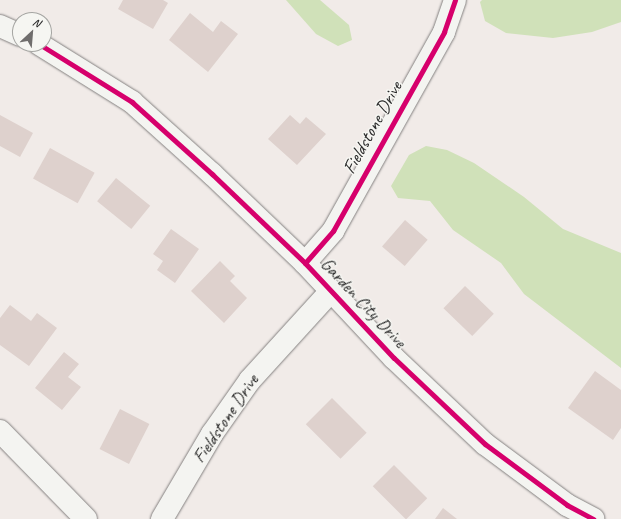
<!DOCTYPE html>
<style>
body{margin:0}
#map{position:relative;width:621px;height:519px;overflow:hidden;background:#f1ebe8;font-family:Caveat,sans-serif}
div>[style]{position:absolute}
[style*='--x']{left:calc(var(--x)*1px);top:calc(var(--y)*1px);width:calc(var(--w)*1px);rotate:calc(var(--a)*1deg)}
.green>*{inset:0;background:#d0e1b9}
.building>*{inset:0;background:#ded1cd;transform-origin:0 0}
.roads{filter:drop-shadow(0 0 1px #848180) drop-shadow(0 0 1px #848180)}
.minor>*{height:22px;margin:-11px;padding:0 11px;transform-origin:11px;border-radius:11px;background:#f4f4f1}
.cycleway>*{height:5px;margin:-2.5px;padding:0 2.5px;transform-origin:2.5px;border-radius:2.5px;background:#d6006c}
span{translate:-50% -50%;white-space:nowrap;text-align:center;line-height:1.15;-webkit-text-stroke:3px #f6f6f2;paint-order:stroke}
.street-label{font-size:19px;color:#2b2b2b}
.north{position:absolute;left:12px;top:12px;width:40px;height:40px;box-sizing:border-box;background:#f6f6f2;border:1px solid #a5a5a2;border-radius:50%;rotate:26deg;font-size:11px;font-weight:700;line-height:16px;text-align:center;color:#2b2b2b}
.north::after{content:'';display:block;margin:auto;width:14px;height:18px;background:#706e6d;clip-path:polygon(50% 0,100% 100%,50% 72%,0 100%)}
</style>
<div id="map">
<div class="green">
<div style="clip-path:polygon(286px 0,320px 0,349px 25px,352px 40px,338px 46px,316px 34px)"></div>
<div style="clip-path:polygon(482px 0,621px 0,621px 22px,592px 32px,553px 38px,506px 33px,485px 21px,480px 2px)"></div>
<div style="clip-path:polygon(426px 146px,447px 150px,474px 163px,524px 197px,563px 229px,621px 253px,621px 368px,524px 294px,501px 263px,453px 230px,430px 201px,398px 198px,391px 186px,409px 155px)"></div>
</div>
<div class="building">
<div style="clip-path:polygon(123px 0,163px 0,168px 3px,153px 29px,118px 9px)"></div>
<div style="clip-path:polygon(190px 13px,213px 32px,221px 21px,238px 34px,208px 72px,169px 40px)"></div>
<div style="clip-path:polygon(0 115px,33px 133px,20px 157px,0 146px)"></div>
<div style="clip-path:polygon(290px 115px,300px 124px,306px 117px,326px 134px,297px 165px,268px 139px)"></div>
<div style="left:50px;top:148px;width:51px;height:35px;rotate:29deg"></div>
<div style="left:116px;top:178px;width:44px;height:30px;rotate:39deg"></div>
<div style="left:405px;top:220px;width:30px;height:35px;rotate:41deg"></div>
<div style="clip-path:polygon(171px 229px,199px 249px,175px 283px,157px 270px,163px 261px,153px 254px)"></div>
<div style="clip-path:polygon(220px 261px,235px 276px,230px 281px,247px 298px,224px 323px,191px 291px)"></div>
<div style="left:465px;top:286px;width:40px;height:31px;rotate:44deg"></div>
<div style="clip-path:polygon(10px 305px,31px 321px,37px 313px,57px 328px,29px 366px,0 345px,0 318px)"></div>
<div style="clip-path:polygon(64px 352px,79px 364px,68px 377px,81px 387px,62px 410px,35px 388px)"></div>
<div style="clip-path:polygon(595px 371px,621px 390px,621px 428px,613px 440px,568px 408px)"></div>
<div style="left:332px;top:398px;width:49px;height:37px;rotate:45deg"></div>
<div style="left:120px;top:409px;width:33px;height:45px;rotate:27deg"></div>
<div style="left:394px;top:465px;width:47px;height:30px;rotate:45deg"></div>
<div style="clip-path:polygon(443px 508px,457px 519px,435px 519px)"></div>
</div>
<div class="roads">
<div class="minor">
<div style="--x:0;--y:26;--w:22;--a:24"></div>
<div style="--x:39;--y:44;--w:110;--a:31.9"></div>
<div style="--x:132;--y:102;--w:108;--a:42"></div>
<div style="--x:212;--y:174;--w:129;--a:43.7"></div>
<div style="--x:305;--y:263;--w:130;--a:46.9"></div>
<div style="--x:394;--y:358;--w:125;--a:43.4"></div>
<div style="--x:485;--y:444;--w:102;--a:36.6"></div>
<div style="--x:567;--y:505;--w:30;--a:28"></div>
<div style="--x:305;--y:263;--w:43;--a:-48.8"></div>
<div style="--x:333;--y:231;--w:228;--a:-60.8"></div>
<div style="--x:444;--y:32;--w:34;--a:-71"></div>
<div style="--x:0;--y:431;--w:123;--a:45.7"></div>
<div style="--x:162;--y:519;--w:99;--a:-59.5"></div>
<div style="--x:212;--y:434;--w:66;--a:-54.9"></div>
<div style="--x:250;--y:380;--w:120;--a:-47.7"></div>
</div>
</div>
<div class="cycleway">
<div style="--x:39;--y:44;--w:110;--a:31.9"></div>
<div style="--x:132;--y:102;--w:108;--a:42"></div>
<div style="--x:212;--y:174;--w:129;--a:43.7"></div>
<div style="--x:305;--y:263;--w:130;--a:46.9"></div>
<div style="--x:394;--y:358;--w:125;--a:43.4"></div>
<div style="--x:485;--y:444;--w:102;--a:36.6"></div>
<div style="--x:567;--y:505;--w:30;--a:28"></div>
<div style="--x:305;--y:263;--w:43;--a:-48.8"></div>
<div style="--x:333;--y:231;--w:228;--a:-60.8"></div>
<div style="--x:444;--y:32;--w:34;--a:-71"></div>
</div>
<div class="street-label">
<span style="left:373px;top:128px;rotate:-61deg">Fieldstone Drive</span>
<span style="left:363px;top:303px;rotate:47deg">Garden City Drive</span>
<span style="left:226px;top:419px;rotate:-56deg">Fieldstone Drive</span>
</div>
<div class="north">N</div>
</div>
